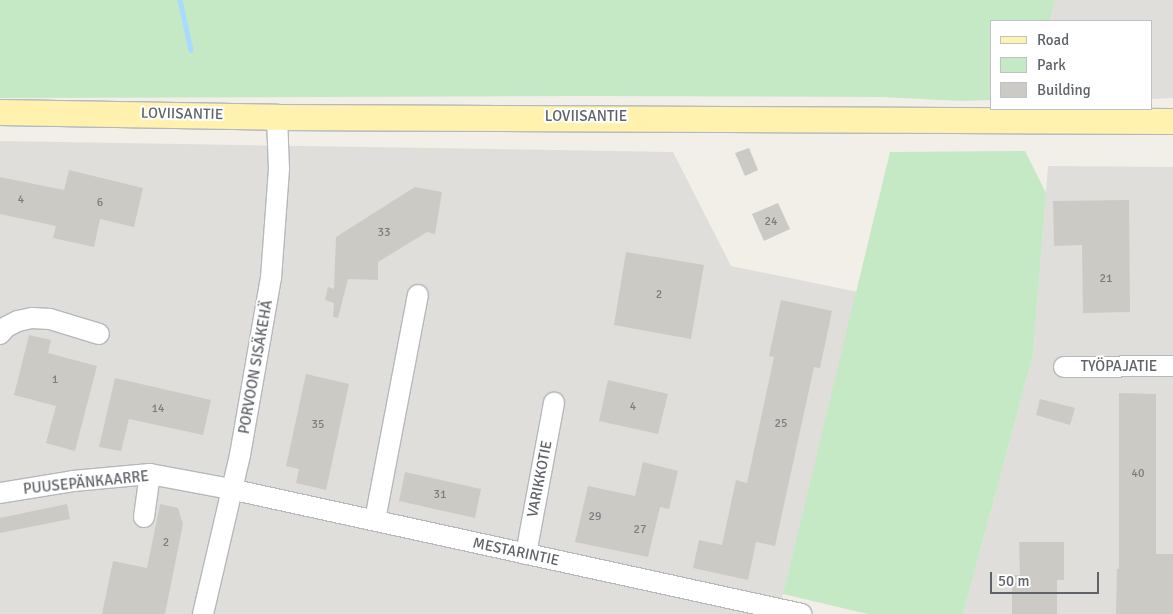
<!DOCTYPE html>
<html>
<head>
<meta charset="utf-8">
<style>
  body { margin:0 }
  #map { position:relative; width:1173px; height:614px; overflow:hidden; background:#f1efe8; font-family:Signika,sans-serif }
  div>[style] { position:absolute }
  .industrial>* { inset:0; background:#e0deda }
  .green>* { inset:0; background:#c5e8c5 }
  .stream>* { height:4.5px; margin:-2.25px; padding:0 2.25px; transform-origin:2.25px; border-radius:2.25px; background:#aadaff }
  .building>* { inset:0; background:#cccac5 }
  .roads { filter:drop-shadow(1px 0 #b5b8bc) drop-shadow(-1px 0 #b5b8bc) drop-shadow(0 1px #b5b8bc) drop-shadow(0 -1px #b5b8bc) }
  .minor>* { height:20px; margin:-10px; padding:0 10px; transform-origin:10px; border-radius:10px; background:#fff }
  .major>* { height:25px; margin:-12.5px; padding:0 12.5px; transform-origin:12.5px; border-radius:12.5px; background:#fff2af }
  span { translate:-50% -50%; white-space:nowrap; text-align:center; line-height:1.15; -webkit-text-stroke:4px #fff; paint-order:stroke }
  .number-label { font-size:12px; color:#7a7d7f }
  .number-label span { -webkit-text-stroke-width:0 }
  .street-label { font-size:15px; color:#5f6368 }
  .legend { position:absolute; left:990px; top:20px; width:162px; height:90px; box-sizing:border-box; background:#fff; border:1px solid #bfc1c3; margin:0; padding:6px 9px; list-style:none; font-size:15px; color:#5f6368 }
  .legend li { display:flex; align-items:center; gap:10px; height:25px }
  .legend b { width:25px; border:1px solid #bfc1c3 }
  .scale { position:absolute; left:990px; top:572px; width:109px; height:22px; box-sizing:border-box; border:2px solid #5f6368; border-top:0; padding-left:6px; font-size:15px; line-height:18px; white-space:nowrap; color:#5f6368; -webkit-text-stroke:4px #fff; paint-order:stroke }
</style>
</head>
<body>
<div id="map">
  <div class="industrial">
    <i style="clip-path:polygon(1055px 0,1173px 0,1173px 98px,1152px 99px,1152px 21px,1050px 21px)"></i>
    <i style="clip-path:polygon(0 141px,673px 152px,731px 266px,858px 292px,778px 614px,0 614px)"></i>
    <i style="clip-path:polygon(1048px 166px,1173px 167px,1173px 614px,963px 614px,1033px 355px)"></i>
  </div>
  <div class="green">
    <i style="clip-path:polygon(0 0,1055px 0,1050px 21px,992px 21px,992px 100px,962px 101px,882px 97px,588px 96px,0 98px)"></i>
    <i style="clip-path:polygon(1025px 151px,1046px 193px,1033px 355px,963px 614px,868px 614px,783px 594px,890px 152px)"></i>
  </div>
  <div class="stream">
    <i style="left:180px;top:0;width:51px;rotate:77.6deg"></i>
  </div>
  <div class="building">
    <i style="clip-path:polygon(749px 148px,758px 170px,745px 176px,735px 153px)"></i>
    <i style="clip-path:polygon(69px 170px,143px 188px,134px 227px,100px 219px,94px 247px,53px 238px,56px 226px,0 214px,0 177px,64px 190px)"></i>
    <i style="clip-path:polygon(415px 187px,442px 192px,435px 234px,427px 232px,378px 262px,378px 280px,348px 279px,338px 318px,333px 317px,334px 303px,325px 300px,328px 287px,334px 289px,336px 237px)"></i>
    <i style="clip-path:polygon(1129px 200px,1130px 312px,1083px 313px,1082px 245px,1054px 246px,1053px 201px)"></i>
    <i style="clip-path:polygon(778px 203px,790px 229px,764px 241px,752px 214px)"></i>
    <i style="clip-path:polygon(626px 252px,704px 265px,691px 339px,614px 325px)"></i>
    <i style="clip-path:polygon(781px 300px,832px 311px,820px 368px,814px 367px,775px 546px,756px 542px,748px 580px,693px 568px,699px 540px,722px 545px,736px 480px,747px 483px,774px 357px,769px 356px)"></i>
    <i style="clip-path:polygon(29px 335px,51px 340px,48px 353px,97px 366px,75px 451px,46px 443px,56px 406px,14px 395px)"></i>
    <i style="clip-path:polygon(306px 374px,349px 384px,326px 490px,296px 483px,299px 469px,286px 466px)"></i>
    <i style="clip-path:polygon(115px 378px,211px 400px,203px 435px,129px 419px,121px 451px,99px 447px)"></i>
    <i style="clip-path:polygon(608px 380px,668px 394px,658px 434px,599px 421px)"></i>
    <i style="clip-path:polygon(1119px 393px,1156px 394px,1156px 554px,1173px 554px,1173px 614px,1116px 614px,1117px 569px,1119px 569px)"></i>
    <i style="clip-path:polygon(1040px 399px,1075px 408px,1070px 425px,1036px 415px)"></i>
    <i style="clip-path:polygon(643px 462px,678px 471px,669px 509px,660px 507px,648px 557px,575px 542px,588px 486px,635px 496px)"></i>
    <i style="clip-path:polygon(405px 472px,481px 489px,475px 518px,399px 501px)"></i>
    <i style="clip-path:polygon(67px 504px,70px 519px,0 533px,0 518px)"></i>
    <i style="clip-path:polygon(160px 504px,178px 508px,183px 524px,165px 614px,102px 614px,113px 561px,147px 568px)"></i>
    <i style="clip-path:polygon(1019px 542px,1064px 542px,1064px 580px,1057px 580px,1057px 614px,1012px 614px,1012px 575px,1020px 575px)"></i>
  </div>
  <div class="roads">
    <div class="minor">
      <i style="left:0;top:334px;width:9px;rotate:-49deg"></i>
      <i style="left:6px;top:327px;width:13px;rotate:-27deg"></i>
      <i style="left:18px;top:321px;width:14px;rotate:-12deg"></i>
      <i style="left:32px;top:318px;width:18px;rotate:3deg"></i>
      <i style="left:50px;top:319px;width:51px;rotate:17deg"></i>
      <i style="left:1064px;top:367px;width:109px;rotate:-0.5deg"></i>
      <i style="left:0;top:493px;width:74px;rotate:-9.3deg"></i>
      <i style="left:73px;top:481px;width:77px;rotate:-5.2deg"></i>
      <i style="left:150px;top:474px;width:81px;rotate:10.6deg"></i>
      <i style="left:230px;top:489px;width:585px;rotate:12.33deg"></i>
      <i style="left:144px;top:517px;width:43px;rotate:-82.1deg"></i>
      <i style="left:375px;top:520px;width:229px;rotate:-79.2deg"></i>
      <i style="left:526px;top:554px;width:154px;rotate:-79.5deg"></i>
      <i style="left:203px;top:614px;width:163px;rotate:-76.9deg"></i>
      <i style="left:240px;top:455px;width:180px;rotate:-80.1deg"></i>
      <i style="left:271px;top:278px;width:109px;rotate:-85.8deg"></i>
      <i style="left:279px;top:169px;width:52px;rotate:-92.2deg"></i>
    </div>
    <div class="major">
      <i style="left:0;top:112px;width:277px;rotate:1deg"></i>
      <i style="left:277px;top:117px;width:896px;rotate:0.26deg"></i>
    </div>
  </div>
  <div class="number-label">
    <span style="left:21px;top:200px">4</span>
    <span style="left:100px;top:203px">6</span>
    <span style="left:771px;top:222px">24</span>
    <span style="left:384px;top:233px">33</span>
    <span style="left:1106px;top:279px">21</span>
    <span style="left:659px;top:295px">2</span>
    <span style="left:55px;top:380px">1</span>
    <span style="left:633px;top:407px">4</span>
    <span style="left:158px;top:409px">14</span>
    <span style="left:781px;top:424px">25</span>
    <span style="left:318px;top:425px">35</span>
    <span style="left:1138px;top:474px">40</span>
    <span style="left:440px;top:495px">31</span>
    <span style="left:595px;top:517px">29</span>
    <span style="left:640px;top:530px">27</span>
    <span style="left:166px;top:543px">2</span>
  </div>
  <div class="street-label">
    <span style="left:182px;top:114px;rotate:1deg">LOVIISANTIE</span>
    <span style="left:586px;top:117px">LOVIISANTIE</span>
    <span style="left:256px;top:367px;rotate:-80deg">PORVOON SISÄKEHÄ</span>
    <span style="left:1119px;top:367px">TYÖPAJATIE</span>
    <span style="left:540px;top:479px;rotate:-79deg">VARIKKOTIE</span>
    <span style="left:86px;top:483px;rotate:-6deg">PUUSEPÄNKAARRE</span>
    <span style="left:516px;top:552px;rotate:12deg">MESTARINTIE</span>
  </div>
  <ul class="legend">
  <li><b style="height:6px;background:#fff2af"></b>Road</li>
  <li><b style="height:14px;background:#c5e8c5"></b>Park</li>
  <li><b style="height:14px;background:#cccac5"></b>Building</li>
  </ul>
  <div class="scale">50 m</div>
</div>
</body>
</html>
